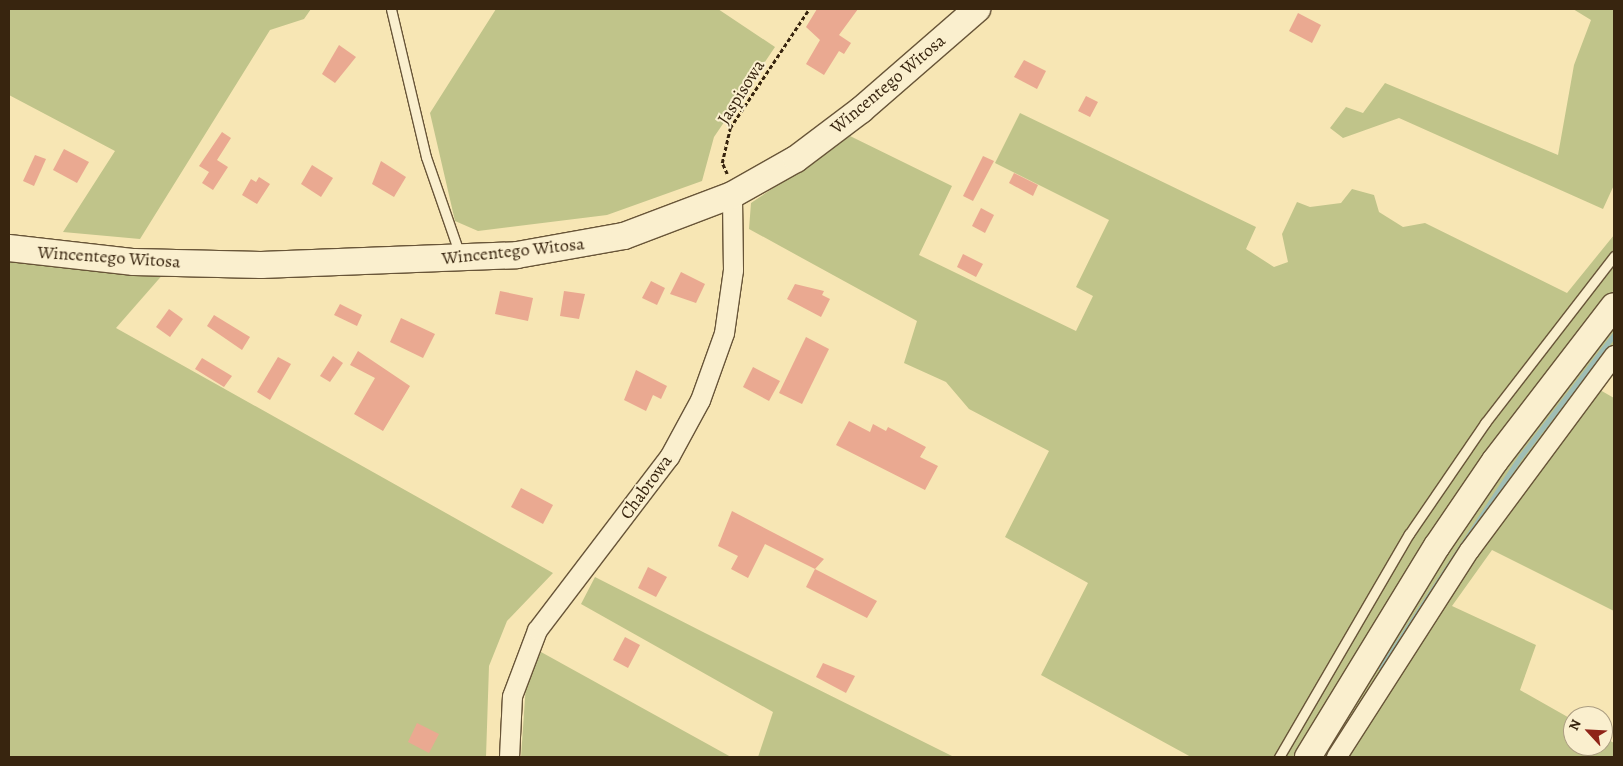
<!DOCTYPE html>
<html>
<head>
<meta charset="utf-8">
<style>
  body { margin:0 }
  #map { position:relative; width:1623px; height:766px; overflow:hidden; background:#f7e6b4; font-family:Alegreya,serif }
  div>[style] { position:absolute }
  .green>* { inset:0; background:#c0c48a }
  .stream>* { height:4.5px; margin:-2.25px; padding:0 2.25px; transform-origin:2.25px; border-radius:2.25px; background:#9fbeb5 }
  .building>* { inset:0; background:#eaa991 }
  .path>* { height:2.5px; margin-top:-1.25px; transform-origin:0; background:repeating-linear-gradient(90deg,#38250f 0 4px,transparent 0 6.5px) }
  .roads { filter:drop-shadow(1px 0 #685538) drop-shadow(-1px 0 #685538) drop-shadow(0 1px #685538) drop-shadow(0 -1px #685538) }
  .service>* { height:9px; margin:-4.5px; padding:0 4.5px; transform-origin:4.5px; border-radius:4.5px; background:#faefce }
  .minor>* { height:19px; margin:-9.5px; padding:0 9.5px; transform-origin:9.5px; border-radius:9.5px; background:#faefce }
  .secondary>* { height:26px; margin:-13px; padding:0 13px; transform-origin:13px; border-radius:13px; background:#faefce }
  span { translate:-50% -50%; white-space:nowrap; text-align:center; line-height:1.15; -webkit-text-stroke:4px #faefce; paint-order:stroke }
  .street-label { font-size:18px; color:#38250f }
  .frame { position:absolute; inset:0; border:10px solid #38250f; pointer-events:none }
  .north { position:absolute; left:1563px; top:706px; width:50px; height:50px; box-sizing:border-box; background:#faefce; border:1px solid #ac9e82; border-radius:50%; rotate:295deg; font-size:14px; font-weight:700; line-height:20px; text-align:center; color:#38250f }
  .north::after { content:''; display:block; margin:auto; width:18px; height:22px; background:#8f2418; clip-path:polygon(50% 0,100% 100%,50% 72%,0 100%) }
</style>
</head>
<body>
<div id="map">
  <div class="green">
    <i style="clip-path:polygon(9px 9px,311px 9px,304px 19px,270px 30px,140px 239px,63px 232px,115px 151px,9px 95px)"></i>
    <i style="clip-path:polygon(496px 9px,718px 9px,775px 47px,714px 137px,702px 181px,607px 215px,478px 231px,455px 221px,430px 113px)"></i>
    <i style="clip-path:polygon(1573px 9px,1614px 9px,1614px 185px,1603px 209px,1399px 118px,1343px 138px,1330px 128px,1346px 107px,1363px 113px,1385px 83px,1558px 155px,1574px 65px,1591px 20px)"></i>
    <i style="clip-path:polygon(1020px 113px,1256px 227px,1246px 249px,1274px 267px,1288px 262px,1282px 234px,1297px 202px,1310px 207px,1341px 203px,1352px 189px,1374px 195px,1379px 212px,1403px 227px,1425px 223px,1567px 293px,1614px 235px,1614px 290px,1536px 388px,1298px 757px,1191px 757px,1041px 675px,1088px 583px,1005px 537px,1049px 451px,969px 409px,946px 382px,904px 363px,917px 321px,749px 229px,751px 203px,850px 136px,952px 186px,919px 255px,1076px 331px,1093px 296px,1076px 287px,1109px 220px,995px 163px)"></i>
    <i style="clip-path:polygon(9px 245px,165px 272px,116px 328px,553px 573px,507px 621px,489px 666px,486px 757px,9px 757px)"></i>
    <i style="clip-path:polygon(1614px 321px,1614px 371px,1600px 390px,1614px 398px,1614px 611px,1492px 550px,1452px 606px,1536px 645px,1520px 690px,1573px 720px,1573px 746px,1603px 746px,1603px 737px,1614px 743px,1614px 757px,1317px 757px,1431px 567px)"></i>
    <i style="clip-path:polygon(595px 577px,705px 633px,954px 757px,758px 757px,773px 712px,581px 604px)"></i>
    <i style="clip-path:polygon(541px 652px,731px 757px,521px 757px,526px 684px)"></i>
  </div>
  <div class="stream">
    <i style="left:1381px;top:668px;width:254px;rotate:-56.6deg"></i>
    <i style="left:1521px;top:456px;width:153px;rotate:-52.5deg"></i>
  </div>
  <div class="building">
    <i style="clip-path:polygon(817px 9px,858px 9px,839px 35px,851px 43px,844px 54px,839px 51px,824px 75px,806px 64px,820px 40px,806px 27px)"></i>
    <i style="clip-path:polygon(1298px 13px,1321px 25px,1312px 43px,1289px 31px)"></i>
    <i style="clip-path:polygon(339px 45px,356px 57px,335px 83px,322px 74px)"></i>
    <i style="clip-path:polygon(1024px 60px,1046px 71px,1037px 89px,1014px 77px)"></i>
    <i style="clip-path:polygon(1086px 96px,1098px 102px,1090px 117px,1078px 111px)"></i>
    <i style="clip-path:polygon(222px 132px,231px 138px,217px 160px,228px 167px,213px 190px,202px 183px,209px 172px,199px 166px)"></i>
    <i style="clip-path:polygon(64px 149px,89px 162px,77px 183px,53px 170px)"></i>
    <i style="clip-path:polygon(35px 155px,46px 159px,34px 186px,23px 181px)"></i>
    <i style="clip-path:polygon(983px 156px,994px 161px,973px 201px,963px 196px)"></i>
    <i style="clip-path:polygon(381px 161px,406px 177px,394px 197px,372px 184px)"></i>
    <i style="clip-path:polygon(312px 165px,333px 178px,321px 197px,301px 184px)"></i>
    <i style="clip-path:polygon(1014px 173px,1038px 185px,1033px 196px,1009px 183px)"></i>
    <i style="clip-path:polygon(259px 177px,270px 184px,257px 204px,242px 195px,251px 179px,256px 182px)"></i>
    <i style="clip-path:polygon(981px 208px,994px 215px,985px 233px,972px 226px)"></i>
    <i style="clip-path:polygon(963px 254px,983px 264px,976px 277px,957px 267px)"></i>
    <i style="clip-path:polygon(681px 272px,705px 284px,696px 303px,670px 294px)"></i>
    <i style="clip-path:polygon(651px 281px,665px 288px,657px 305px,642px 298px)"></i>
    <i style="clip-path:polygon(795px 284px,824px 291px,822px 295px,830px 299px,821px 317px,787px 299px)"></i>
    <i style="clip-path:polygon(500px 291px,533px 298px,528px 321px,495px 314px)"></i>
    <i style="clip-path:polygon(564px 291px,585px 294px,579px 319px,560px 316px)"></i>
    <i style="clip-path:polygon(340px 304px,362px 315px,357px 326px,334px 315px)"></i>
    <i style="clip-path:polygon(169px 309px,183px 319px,170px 337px,156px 327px)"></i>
    <i style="clip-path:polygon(214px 315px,250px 337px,242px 350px,207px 326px)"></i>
    <i style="clip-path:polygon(401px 318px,435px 334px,423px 358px,390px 342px)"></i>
    <i style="clip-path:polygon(806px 337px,829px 349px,802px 404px,779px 393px)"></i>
    <i style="clip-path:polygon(358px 351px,410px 386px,383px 431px,354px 414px,375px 378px,350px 365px)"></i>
    <i style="clip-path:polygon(333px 356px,343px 363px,330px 382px,320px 376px)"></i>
    <i style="clip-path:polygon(278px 357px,291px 364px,270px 400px,257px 392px)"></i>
    <i style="clip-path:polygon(202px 358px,232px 376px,224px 387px,195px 369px)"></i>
    <i style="clip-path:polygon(753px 367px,780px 381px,769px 401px,743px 387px)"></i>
    <i style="clip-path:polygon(636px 370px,667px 386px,661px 399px,653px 395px,646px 411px,624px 400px)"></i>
    <i style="clip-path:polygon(849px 421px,870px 432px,873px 424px,886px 431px,888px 427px,926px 447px,920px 457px,938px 466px,925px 490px,836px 445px)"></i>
    <i style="clip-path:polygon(521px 488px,553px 505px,543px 524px,511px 507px)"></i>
    <i style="clip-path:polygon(732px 511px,824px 559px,815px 569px,877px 601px,867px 618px,806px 587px,815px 569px,765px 544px,748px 578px,731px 569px,738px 556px,718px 546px)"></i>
    <i style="clip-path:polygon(648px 567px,667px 577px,656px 597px,638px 588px)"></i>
    <i style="clip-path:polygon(625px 637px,640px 645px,628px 668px,613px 660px)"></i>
    <i style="clip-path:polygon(823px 663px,855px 676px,846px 693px,816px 677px)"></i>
    <i style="clip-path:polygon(417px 723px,439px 734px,429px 753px,408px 742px)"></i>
  </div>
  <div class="path">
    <i style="left:727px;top:174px;width:12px;rotate:-114deg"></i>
    <i style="left:722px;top:163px;width:36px;rotate:-77deg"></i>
    <i style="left:730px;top:128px;width:143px;rotate:-56.4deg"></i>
  </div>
  <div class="roads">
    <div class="service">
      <i style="left:391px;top:9px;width:152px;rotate:76.7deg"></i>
      <i style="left:426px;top:157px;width:104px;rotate:70.9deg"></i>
      <i style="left:1279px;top:757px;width:258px;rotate:-59.8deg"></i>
      <i style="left:1409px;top:534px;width:135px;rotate:-55.6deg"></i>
      <i style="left:1485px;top:423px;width:211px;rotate:-52.3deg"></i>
    </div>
    <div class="minor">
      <i style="left:509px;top:757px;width:61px;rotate:-87.2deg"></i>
      <i style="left:512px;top:696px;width:71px;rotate:-69.3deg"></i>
      <i style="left:537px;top:630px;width:218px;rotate:-52.7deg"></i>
      <i style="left:669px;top:457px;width:65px;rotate:-61.5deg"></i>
      <i style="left:700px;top:400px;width:71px;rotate:-70.3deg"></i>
      <i style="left:724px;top:333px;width:64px;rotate:-81.9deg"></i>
      <i style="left:733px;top:270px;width:75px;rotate:-90.8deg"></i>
      <i style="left:1336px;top:757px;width:246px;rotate:-57.3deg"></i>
      <i style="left:1469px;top:550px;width:243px;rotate:-53.4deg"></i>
    </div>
    <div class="secondary">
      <i style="left:9px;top:248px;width:126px;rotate:6.4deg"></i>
      <i style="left:134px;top:262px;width:127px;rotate:1.4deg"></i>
      <i style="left:261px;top:265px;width:256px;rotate:-2.2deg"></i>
      <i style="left:517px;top:255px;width:109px;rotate:-10.1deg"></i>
      <i style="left:624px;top:236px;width:116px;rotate:-20.8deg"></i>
      <i style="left:732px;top:195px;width:73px;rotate:-29.4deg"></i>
      <i style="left:796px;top:159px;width:81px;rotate:-37deg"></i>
      <i style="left:861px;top:110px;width:154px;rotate:-41deg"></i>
      <i style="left:1308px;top:757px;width:247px;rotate:-58.6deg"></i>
      <i style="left:1437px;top:546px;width:103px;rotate:-55.7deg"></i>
      <i style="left:1495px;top:461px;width:195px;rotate:-52.5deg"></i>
    </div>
  </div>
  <div class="street-label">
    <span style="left:888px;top:84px;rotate:-40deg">Wincentego Witosa</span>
    <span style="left:741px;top:92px;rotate:-58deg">Jaspisowa</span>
    <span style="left:513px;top:251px;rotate:-6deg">Wincentego Witosa</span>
    <span style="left:109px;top:257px;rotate:4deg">Wincentego Witosa</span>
    <span style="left:646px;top:487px;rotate:-54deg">Chabrowa</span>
  </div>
  <div class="frame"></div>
  <div class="north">N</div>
</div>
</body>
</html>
